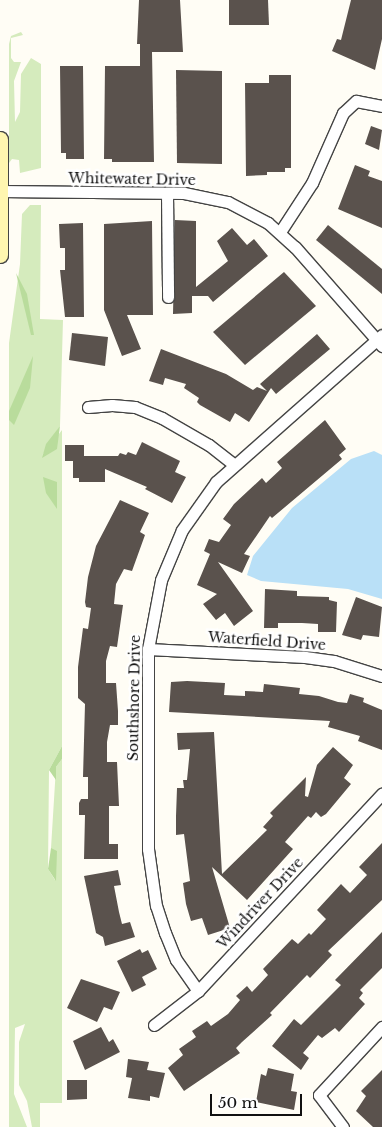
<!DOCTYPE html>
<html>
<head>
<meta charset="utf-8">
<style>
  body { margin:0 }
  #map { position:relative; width:382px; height:1127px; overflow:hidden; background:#fffdf5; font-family:"Libre Baskerville",serif }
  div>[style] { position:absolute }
  .green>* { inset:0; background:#d5ebbd }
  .forest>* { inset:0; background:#b9dc9c }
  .water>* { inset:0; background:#b9e0f7 }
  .building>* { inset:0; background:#5a524d }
  .roads { filter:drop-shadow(1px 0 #444) drop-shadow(-1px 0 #444) drop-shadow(0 1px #444) drop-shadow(0 -1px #444) }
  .minor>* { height:11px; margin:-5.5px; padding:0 5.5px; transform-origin:5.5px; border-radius:5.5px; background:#fff }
  .secondary>* { height:16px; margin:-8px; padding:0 8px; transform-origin:8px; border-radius:8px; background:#fff6b0 }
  span { translate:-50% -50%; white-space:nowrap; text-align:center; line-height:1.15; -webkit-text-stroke:5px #fff; paint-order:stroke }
  .street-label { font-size:14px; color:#111 }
  .scale { position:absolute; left:210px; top:1094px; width:92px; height:22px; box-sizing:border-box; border:2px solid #111; border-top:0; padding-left:6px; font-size:15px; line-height:18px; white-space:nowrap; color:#111; -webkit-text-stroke:4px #fff; paint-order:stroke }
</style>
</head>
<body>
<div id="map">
  <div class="green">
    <i style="clip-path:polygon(21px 32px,23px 35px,11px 38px,11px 58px,14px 62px,21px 62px,14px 81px,15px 122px,20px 112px,21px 74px,31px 58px,41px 64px,41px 168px,20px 173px,19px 160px,12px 159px,9px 163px,9px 44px,11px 36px)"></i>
    <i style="clip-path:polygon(30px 205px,41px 205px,40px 319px,63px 320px,60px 426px,42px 456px,62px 430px,62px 746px,49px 770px,48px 869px,55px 880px,51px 848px,56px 767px,62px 759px,62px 1103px,40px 1103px,40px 1127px,32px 1127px,27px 1101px,19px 1085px,19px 1042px,25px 1024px,15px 1028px,14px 1094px,27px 1127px,9px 1127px,9px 343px,20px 264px,22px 214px)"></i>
  </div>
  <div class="forest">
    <i style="clip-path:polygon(16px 273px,27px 294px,34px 335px,31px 335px)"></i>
    <i style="clip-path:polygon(33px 356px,30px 388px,14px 425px,9px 420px,9px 411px)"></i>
    <i style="clip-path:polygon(60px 426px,57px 449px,42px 458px,46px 444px)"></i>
    <i style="clip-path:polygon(43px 477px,57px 482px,57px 509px,46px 493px)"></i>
    <i style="clip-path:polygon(62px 746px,62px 759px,56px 767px,56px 780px,49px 770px)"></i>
    <i style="clip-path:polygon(51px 848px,57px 851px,56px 881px,48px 869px)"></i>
  </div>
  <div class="water">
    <i style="clip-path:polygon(374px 451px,382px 455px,382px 599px,348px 589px,261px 581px,247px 575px,253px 556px,292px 508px,351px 459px)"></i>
  </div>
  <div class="building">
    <i style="clip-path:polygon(139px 0,180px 0,183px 52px,152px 52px,154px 162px,112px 162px,112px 159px,104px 159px,105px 66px,140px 66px,140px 44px,137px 44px)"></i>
    <i style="clip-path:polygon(229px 0,268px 0,269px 25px,229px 25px)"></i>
    <i style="clip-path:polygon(351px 0,382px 0,382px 39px,375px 70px,332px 51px,337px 39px,341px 40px)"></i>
    <i style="clip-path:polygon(60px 66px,83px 66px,84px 159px,66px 159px,66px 153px,61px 153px)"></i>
    <i style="clip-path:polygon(176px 70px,222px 71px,222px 164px,177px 163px)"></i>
    <i style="clip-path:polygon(269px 75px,291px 75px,291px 168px,285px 168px,285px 172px,267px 172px,267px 175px,246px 176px,245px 83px,269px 83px)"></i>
    <i style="clip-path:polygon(371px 126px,382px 130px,379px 150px,365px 144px)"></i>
    <i style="clip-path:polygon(355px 165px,370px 171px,368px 176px,382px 181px,382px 228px,338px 209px)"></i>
    <i style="clip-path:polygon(175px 220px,196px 221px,196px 287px,228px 261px,217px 241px,232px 228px,247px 245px,254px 239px,268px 256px,213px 302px,208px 296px,192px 296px,192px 313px,173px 314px)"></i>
    <i style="clip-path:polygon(152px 221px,153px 315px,127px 315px,141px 349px,122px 356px,104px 310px,104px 224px)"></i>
    <i style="clip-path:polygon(83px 223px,84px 317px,65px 317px,60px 270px,65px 270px,65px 248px,60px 248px,59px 224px)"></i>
    <i style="clip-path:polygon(328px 225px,382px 269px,382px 294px,316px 240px)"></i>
    <i style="clip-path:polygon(284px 272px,316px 306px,245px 365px,213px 332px)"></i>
    <i style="clip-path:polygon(72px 333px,108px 337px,105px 366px,69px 360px)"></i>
    <i style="clip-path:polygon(317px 334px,330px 349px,276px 394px,271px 388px,249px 422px,235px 413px,230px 422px,200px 405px,197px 402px,199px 398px,184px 388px,186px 384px,165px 378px,163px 385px,149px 381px,161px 349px,226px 374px,253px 390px,257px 387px,267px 391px,260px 384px)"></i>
    <i style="clip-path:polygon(325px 420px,346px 449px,339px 455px,342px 459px,272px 518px,270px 516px,244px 554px,250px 556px,242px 573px,218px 562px,253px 611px,234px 626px,225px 613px,216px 620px,203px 604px,217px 594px,197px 585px,210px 554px,204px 551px,209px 539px,219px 542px,231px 525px,223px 519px,234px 504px,262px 478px,266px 483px,282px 468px,277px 462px)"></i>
    <i style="clip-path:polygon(142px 442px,180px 461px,175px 472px,186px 477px,172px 503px,145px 489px,147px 487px,105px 469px,105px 482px,79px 482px,79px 478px,73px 478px,73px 461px,65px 461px,65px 445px,84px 445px,84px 456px,118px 456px,120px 453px,126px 455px,128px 452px,136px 455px)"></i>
    <i style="clip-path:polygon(120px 500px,149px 513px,140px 532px,145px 535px,132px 571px,124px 569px,116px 584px,114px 604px,123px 605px,117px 647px,110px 646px,106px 661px,106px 683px,116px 683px,118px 711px,118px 725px,110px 725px,107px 742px,107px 762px,117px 762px,119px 806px,109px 806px,109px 844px,118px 844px,118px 859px,84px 859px,85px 815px,79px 815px,79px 803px,81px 799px,88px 799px,88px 777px,83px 777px,85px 704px,78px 698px,78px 667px,83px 628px,88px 629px,91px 608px,86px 607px,85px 602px,88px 577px,96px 546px)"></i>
    <i style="clip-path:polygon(265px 589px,297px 591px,297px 596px,329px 597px,329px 600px,337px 602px,336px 632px,318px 632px,318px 624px,302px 623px,278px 623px,278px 628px,264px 628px)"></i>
    <i style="clip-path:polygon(356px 597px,382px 607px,379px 637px,363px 635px,361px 640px,342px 635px)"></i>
    <i style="clip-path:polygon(187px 681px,225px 683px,224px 695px,245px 696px,245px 691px,263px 692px,264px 684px,300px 688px,299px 694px,319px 696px,338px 702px,347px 703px,350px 694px,364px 698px,363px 702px,382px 710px,382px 750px,358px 741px,360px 736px,328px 727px,330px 721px,169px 712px,171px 682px)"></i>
    <i style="clip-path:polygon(214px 732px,222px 874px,267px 830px,263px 827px,273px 816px,270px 813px,306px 777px,305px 796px,308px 797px,317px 765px,333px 747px,353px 765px,344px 778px,351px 784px,326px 814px,321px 817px,316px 812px,311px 818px,308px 816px,292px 834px,285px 842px,293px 849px,247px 900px,212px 867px,230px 928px,208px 935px,202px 918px,191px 921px,186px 904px,183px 883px,190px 881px,184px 834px,176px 835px,176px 816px,177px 788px,184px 788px,183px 780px,187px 780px,190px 749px,178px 750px,177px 733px)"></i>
    <i style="clip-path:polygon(382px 843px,382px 900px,328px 951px,332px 955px,310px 978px,307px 975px,270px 1013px,272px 1015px,242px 1042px,236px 1048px,240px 1053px,184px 1091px,168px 1068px,183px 1055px,179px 1049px,196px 1037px,192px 1031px,207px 1021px,211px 1026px,228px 1014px,240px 1000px,236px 996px,247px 986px,252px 992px,268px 975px,263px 969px,292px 939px,298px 944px,309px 933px,311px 935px,326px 919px,317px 910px,341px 884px,350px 893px,367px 875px,359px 867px)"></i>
    <i style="clip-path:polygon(118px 870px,121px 885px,114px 886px,119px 912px,122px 924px,130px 922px,135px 937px,105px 946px,103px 937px,96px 933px,84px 876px)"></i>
    <i style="clip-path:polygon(382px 932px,382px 968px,360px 990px,363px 993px,359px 998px,365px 1004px,339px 1032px,335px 1028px,322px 1038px,318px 1035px,303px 1053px,309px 1058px,301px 1070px,272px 1046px,294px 1019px,301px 1025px,341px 985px,335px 980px)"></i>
    <i style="clip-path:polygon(140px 949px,142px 953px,148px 950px,157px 969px,142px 977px,146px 985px,132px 992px,117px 961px)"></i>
    <i style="clip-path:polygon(81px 979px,120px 992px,112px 1010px,104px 1007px,97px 1022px,67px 1008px)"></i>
    <i style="clip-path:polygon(101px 1027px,109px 1042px,113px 1039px,120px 1052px,85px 1070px,73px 1041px)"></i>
    <i style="clip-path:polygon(128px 1059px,149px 1062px,147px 1070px,165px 1073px,159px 1098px,150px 1096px,150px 1101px,128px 1098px,132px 1078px,126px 1077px)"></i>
    <i style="clip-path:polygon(268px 1068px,294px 1074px,291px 1091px,297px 1092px,294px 1110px,256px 1102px,261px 1074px,266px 1076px)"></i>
    <i style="clip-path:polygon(382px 1070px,382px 1127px,373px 1127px,356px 1111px,366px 1096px,361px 1091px)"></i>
    <i style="clip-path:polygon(67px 1080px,87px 1080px,87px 1099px,67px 1100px)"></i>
  </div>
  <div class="roads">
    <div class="minor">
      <i style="left:0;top:191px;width:184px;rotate:0.6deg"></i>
      <i style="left:184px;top:193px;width:45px;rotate:11.6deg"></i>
      <i style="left:228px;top:202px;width:45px;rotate:27.7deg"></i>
      <i style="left:268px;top:223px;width:36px;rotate:42deg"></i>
      <i style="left:295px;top:247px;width:132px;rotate:48.7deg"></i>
      <i style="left:167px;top:193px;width:104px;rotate:89.4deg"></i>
      <i style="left:280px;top:232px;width:59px;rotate:-56.9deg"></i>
      <i style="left:312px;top:183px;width:77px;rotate:-66.1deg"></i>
      <i style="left:343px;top:113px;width:18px;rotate:-43deg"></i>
      <i style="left:356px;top:101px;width:26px;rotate:11deg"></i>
      <i style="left:88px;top:407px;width:24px;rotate:-5deg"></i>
      <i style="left:112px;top:405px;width:23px;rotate:5deg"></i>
      <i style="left:135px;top:407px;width:29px;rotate:22deg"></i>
      <i style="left:162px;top:418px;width:54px;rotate:29.9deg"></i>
      <i style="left:209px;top:445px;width:31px;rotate:38deg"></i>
      <i style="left:148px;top:649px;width:157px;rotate:2.9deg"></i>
      <i style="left:305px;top:657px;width:29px;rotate:8deg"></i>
      <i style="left:334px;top:661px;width:50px;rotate:17.4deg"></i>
      <i style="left:198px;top:991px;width:38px;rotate:-125deg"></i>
      <i style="left:176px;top:960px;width:29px;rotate:-112deg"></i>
      <i style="left:165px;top:933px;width:28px;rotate:-108deg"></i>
      <i style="left:156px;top:906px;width:58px;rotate:-98deg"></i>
      <i style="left:148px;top:849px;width:200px;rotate:-90deg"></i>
      <i style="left:148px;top:649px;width:70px;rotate:-79.3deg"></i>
      <i style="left:161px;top:580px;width:54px;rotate:-67.2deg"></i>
      <i style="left:182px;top:530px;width:59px;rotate:-54.7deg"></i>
      <i style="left:216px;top:482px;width:222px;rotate:-41.5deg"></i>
      <i style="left:154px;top:1025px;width:56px;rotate:-37.7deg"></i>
      <i style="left:198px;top:991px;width:270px;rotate:-47deg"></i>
      <i style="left:343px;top:1127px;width:40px;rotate:-127deg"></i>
      <i style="left:319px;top:1095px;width:93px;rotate:-47.2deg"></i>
    </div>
    <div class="secondary">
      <i style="left:0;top:140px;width:115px;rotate:90deg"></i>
    </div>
  </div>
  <div class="street-label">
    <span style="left:132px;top:179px;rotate:1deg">Whitewater Drive</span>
    <span style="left:267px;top:641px;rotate:4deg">Waterfield Drive</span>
    <span style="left:134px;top:698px;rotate:-89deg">Southshore Drive</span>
    <span style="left:260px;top:903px;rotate:-47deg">Windriver Drive</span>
  </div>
  <div class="scale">50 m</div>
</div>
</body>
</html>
